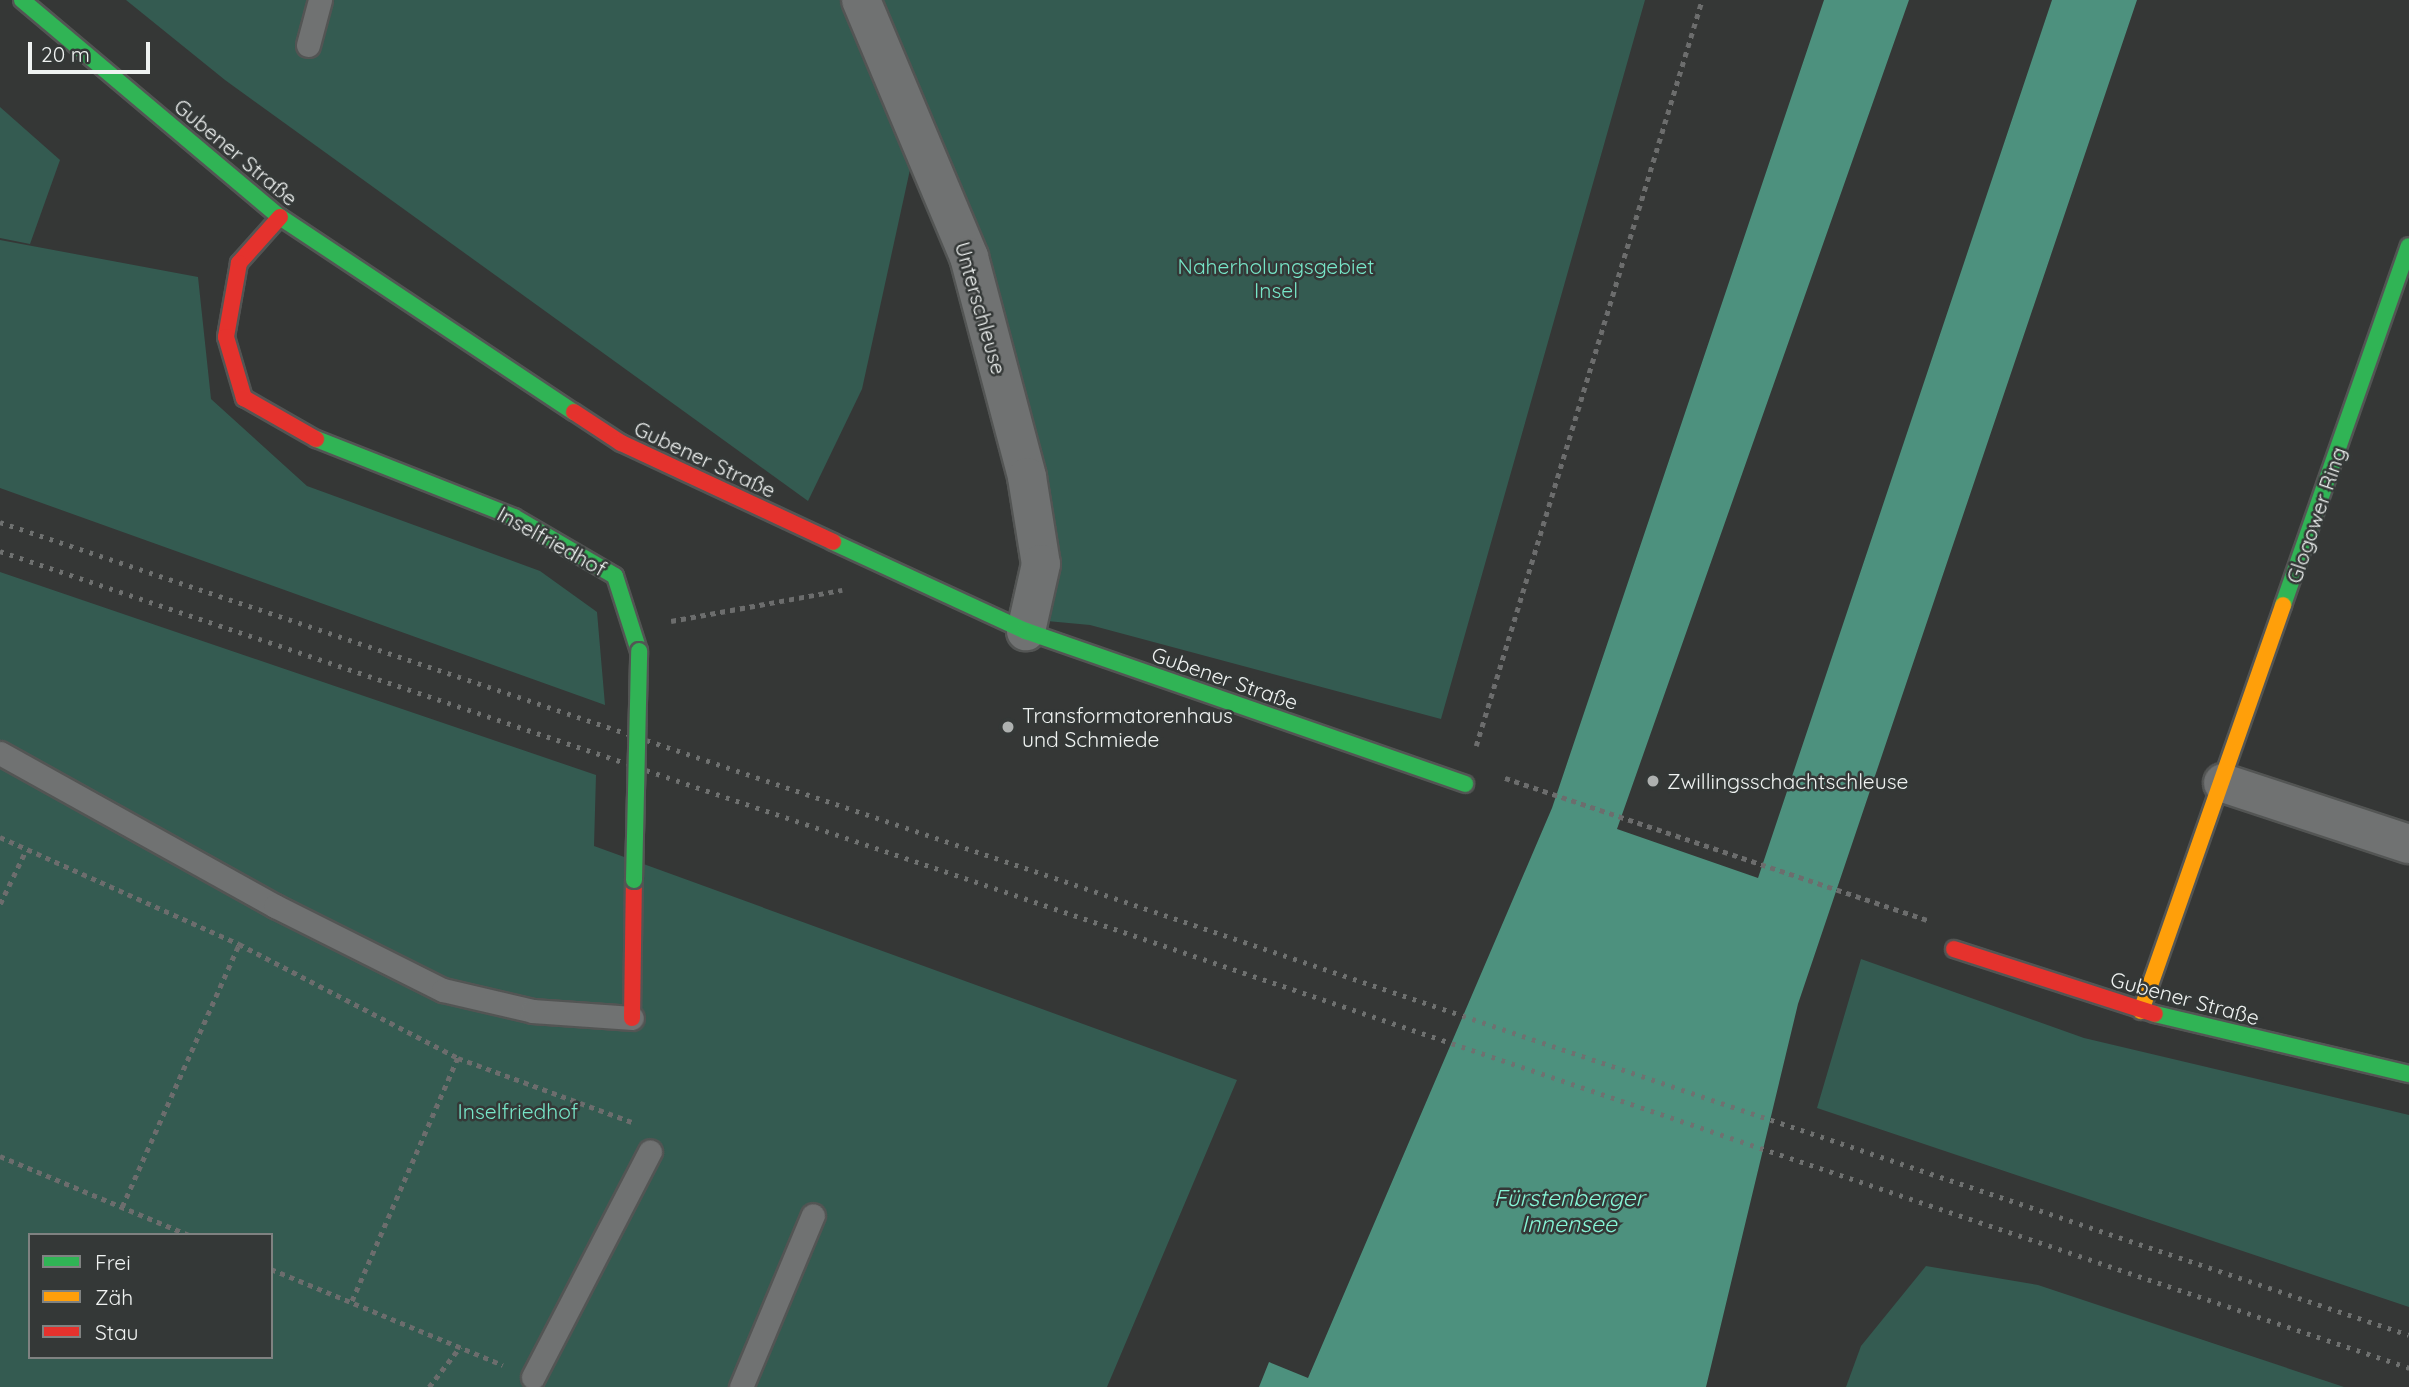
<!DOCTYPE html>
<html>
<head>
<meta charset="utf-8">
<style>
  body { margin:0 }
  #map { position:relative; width:2409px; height:1387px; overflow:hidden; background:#353736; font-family:Quicksand,sans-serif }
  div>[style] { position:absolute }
  .green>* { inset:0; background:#345b51 }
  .water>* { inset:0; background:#4d917e }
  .path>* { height:4.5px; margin-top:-2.25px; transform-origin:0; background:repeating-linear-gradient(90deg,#6c6d6d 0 5px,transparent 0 10px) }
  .roads { filter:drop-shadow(2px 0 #535554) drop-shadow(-2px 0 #535554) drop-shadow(0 2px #535554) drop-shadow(0 -2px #535554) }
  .lane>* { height:23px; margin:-11.5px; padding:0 11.5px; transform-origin:11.5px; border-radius:11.5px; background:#707272 }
  .street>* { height:38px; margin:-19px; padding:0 19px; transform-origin:19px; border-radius:19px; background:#707272 }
  .fast>* { height:16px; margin:-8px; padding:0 8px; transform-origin:8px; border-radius:8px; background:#30b455 }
  .slow>* { height:16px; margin:-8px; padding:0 8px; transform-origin:8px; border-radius:8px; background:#ff9f0a }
  .jam>* { height:16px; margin:-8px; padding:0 8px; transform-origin:8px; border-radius:8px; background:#e5322d }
  .rail>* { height:5px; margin-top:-2.5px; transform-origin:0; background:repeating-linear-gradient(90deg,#6f7170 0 3.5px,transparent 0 10.5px) }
  .bridges { filter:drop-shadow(2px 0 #535554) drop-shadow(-2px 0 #535554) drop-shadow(0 2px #535554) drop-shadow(0 -2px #535554) }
  .fast-bridge>* { height:16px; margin:-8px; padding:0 8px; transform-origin:8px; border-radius:8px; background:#30b455 }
  .dots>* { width:19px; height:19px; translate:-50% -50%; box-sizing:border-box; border:4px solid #343837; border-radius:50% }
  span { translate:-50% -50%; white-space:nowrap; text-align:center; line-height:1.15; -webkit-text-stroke:5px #343837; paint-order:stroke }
  .street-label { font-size:21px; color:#eff2f1 }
  .park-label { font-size:21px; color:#77e6c8 }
  .poi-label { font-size:21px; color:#eff2f1 }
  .left { translate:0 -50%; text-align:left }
  .water-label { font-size:23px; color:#86f5d6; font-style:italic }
  .legend { position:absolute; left:28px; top:1233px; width:245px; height:126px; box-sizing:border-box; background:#343837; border:2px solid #7f8281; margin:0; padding:9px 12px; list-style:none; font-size:21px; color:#eff2f1 }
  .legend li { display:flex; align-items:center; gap:14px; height:35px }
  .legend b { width:35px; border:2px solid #7f8281 }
  .scale { position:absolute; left:28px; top:42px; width:122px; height:32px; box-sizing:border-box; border:4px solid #eff2f1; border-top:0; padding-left:9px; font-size:21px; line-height:24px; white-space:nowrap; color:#eff2f1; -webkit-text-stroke:5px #343837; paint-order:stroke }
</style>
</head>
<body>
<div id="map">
  <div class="green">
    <i style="clip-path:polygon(126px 0,851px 0,911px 165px,862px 389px,808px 501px,225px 80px)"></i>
    <i style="clip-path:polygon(877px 0,1645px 0,1441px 719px,1090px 625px,1047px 621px,1052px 566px)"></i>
    <i style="clip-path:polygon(0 107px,60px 160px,30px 244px,0 238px)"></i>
    <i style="clip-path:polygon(0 240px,198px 277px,211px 399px,307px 486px,540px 571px,597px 612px,605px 705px,0 488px)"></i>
    <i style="clip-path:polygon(evenodd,0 572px,596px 775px,594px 846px,1237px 1080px,1107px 1387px,0 1387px,0 572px,30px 1235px,271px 1235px,271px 1357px,30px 1357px,30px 1235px)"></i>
    <i style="clip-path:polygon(1861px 959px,2084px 1038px,2409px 1115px,2409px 1307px,1817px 1108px)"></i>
    <i style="clip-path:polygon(1926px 1266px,2038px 1285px,2344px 1387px,1846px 1387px,1861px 1346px)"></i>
  </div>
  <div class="water">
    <i style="clip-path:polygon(1824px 0,1909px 0,1617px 829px,1758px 878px,2052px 0,2137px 0,1798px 1004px,1706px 1387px,1259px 1387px,1269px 1362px,1308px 1378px,1552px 808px)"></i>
  </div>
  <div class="path">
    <i style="left:671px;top:621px;width:174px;rotate:-10.3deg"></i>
    <i style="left:1476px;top:746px;width:779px;rotate:-73.15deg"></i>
    <i style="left:1505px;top:778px;width:446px;rotate:18.6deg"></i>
    <i style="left:0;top:837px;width:262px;rotate:24.1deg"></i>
    <i style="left:239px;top:944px;width:247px;rotate:27.5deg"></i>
    <i style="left:458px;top:1058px;width:266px;rotate:113.5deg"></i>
    <i style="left:0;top:904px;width:60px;rotate:-64.3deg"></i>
    <i style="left:458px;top:1058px;width:185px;rotate:20.2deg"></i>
    <i style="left:0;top:1156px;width:205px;rotate:22.7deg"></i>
    <i style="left:122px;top:1207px;width:288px;rotate:-66deg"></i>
    <i style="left:271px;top:1269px;width:251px;rotate:22.5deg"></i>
    <i style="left:429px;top:1387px;width:51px;rotate:-52.2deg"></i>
  </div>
  <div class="roads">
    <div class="lane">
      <i style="left:308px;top:45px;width:47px;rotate:-75.1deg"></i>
      <i style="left:0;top:753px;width:315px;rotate:29.1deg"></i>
      <i style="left:275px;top:906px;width:188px;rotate:26.6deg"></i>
      <i style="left:443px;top:990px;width:92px;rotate:13.1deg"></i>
      <i style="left:533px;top:1011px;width:99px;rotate:4deg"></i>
      <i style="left:533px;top:1377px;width:254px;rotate:-62.6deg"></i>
      <i style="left:741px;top:1387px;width:186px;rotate:-67.3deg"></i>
    </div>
    <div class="street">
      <i style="left:861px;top:0;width:279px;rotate:67.2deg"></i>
      <i style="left:969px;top:257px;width:228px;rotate:75.2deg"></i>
      <i style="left:1027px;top:477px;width:88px;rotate:80.9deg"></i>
      <i style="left:1041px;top:564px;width:69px;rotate:102.6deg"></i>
      <i style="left:2223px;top:783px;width:196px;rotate:18.2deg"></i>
    </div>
    <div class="fast">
      <i style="left:22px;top:0;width:337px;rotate:40.1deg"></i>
      <i style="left:280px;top:217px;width:353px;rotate:33.6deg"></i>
      <i style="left:316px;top:439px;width:213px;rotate:21.5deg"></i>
      <i style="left:514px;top:517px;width:117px;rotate:30.3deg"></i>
      <i style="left:615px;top:576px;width:79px;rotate:72.3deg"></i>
      <i style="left:833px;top:542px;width:213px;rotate:24.8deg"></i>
      <i style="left:1026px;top:631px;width:465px;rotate:19.2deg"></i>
      <i style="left:2283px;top:605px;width:380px;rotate:-70.7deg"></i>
      <i style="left:2155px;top:1014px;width:261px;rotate:13.3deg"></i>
    </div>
    <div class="slow">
      <i style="left:2141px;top:1011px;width:430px;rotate:-70.7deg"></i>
    </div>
    <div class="jam">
      <i style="left:280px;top:217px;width:62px;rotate:131.7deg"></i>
      <i style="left:239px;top:263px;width:75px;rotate:100deg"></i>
      <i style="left:226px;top:337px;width:64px;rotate:73.6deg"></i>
      <i style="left:244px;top:398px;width:83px;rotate:29.7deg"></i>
      <i style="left:574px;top:412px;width:56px;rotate:33.4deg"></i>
      <i style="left:621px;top:443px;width:234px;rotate:25deg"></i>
      <i style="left:1954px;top:949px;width:211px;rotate:17.9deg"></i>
      <i style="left:632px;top:1018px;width:138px;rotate:-89.2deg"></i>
    </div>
  </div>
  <div class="rail">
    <i style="left:0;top:522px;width:2542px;rotate:18.65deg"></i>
    <i style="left:0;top:551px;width:2544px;rotate:18.73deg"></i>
  </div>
  <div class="bridges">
    <div class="fast-bridge">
      <i style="left:634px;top:880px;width:229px;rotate:-88.7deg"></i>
    </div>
  </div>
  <div class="dots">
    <i style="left:1008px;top:727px;background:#aeb1b0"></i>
    <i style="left:1653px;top:781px;background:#aeb1b0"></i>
  </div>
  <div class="street-label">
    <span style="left:236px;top:152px;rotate:40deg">Gubener Straße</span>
    <span style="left:981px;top:308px;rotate:74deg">Unterschleuse</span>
    <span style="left:705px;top:459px;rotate:25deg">Gubener Straße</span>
    <span style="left:2316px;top:515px;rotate:-71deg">Glogower Ring</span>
    <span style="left:552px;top:541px;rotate:29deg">Inselfriedhof</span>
    <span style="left:1225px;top:678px;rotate:19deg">Gubener Straße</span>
    <span style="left:2185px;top:998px;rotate:15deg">Gubener Straße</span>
  </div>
  <div class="park-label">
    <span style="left:1276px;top:278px">Naherholungsgebiet<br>Insel</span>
    <span style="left:518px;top:1111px">Inselfriedhof</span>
  </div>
  <div class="poi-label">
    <span class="left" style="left:1022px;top:727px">Transformatorenhaus<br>und Schmiede</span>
    <span class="left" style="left:1667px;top:781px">Zwillingsschachtschleuse</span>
  </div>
  <div class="water-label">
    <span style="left:1569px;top:1211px">Fürstenberger<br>Innensee</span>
  </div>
  <ul class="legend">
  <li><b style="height:9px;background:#30b455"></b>Frei</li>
  <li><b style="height:9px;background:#ff9f0a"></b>Zäh</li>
  <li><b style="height:9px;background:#e5322d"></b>Stau</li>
  </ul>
  <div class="scale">20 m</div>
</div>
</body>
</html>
